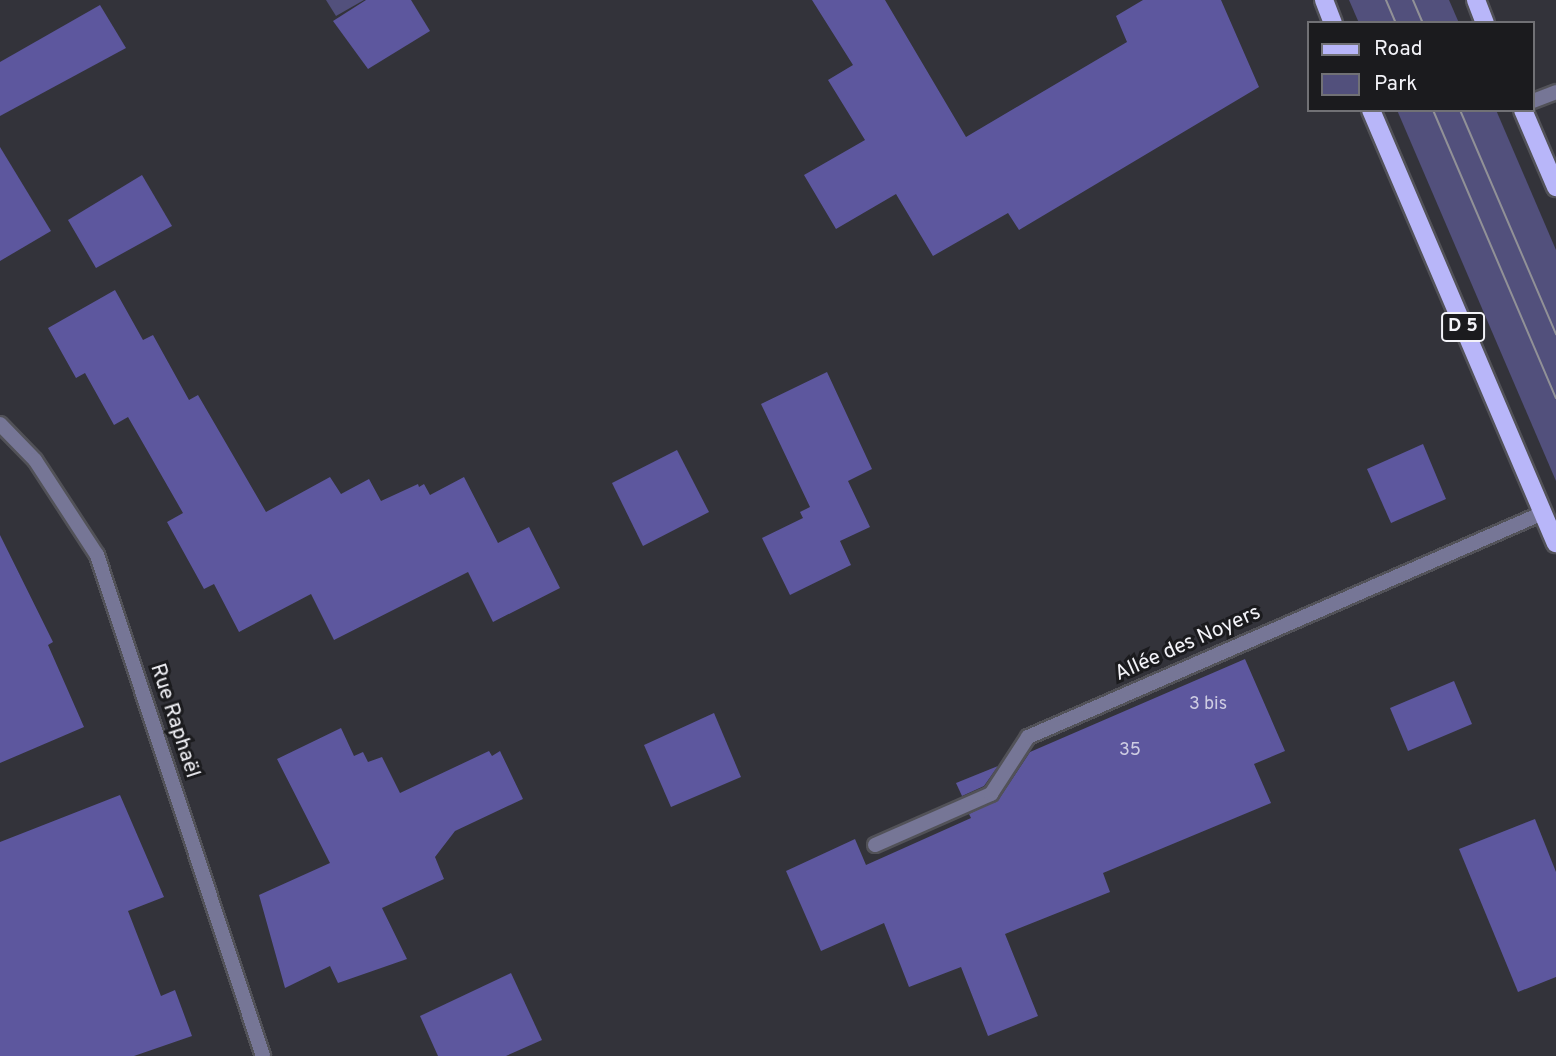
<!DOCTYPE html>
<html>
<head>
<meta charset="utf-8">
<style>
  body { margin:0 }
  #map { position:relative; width:1556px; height:1056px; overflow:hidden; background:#33333a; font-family:Overpass,sans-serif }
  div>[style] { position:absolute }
  .green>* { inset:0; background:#52507c }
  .building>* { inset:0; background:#5d579e }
  .roads { filter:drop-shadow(2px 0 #525258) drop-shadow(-2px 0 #525258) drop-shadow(0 2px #525258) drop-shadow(0 -2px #525258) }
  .lane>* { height:14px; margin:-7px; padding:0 7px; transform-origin:7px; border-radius:7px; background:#767696 }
  .street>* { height:14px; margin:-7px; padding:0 7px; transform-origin:7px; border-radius:7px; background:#767696 }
  .primary>* { height:18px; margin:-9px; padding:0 9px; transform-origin:9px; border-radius:9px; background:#b8b6f9 }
  .tram>* { height:2px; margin:-1px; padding:0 1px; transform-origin:1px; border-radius:1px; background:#919197 }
  span { translate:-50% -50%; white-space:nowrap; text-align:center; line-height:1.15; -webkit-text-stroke:6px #1b1b1e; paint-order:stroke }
  .number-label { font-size:18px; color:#cecce2 }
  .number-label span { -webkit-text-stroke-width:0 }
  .shield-label span { padding:2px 5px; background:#1b1b1e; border:2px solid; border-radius:5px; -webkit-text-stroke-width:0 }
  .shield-label { font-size:19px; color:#f3f3f8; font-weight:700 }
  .street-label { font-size:21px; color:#f3f3f8 }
  .legend { position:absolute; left:1307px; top:21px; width:228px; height:91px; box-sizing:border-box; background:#1b1b1e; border:2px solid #717175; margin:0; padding:9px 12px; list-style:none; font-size:21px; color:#f3f3f8 }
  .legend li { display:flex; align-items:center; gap:14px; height:35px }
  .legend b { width:35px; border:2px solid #717175 }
</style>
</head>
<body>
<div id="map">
  <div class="green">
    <i style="clip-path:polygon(326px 0,364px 0,336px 16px)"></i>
    <i style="clip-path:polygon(1349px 0,1449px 0,1459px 23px,1359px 23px)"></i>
    <i style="clip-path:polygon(1397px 110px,1496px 110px,1556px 250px,1556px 481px)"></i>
  </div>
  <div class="building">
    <i style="clip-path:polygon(366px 0,411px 0,430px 31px,368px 69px,333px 21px)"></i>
    <i style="clip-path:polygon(812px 0,885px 0,966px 137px,1127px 42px,1116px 16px,1143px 0,1221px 0,1259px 87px,1019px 230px,1008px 213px,933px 256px,896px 194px,836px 229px,804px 175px,865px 140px,828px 80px,853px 65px)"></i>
    <i style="clip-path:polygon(100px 5px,126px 48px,0 116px,0 62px)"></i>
    <i style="clip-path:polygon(0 147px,51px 231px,0 261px)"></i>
    <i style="clip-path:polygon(142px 175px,172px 226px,96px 268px,68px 220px)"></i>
    <i style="clip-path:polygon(115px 290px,143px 340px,153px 335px,189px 400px,198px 395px,266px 512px,330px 477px,341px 494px,369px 479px,381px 501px,418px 484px,419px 487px,424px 484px,430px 495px,464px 477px,498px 543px,529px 527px,560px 588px,493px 622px,468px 572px,334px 640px,311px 594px,239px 632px,214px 584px,204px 589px,167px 522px,183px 513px,128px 417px,114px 425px,85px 373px,76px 378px,48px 328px)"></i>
    <i style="clip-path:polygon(827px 372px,872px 469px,848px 481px,870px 527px,840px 541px,851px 565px,790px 595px,762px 538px,803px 518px,800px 512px,810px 507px,761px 404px)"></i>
    <i style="clip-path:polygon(1423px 444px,1446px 499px,1391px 523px,1367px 469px)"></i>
    <i style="clip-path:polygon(677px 450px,709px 512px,643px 546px,612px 483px)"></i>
    <i style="clip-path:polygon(0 535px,53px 642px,48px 645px,84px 727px,0 763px)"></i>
    <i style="clip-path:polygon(1245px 659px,1285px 751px,1254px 764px,1271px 803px,1103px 873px,1110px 892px,1005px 934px,1038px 1016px,988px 1036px,961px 967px,909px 987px,884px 923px,821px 951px,786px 871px,855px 839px,866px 865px,971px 818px,969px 814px,999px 799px,1030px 752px)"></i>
    <i style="clip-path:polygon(1454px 681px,1472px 724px,1408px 751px,1390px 708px)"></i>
    <i style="clip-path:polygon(714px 713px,741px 777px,671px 807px,644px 745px)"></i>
    <i style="clip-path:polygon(341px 728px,354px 756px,363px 752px,368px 762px,382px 757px,400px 793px,489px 751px,492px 756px,500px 751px,523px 799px,455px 831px,435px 857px,444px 879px,382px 908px,407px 959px,338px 983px,330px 966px,285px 988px,259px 895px,330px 863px,277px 759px)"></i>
    <i style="clip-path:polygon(998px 766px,984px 786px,962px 796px,956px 783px)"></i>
    <i style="clip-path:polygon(120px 795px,164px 897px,128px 911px,161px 996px,175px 990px,192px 1036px,134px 1056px,0 1056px,0 842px)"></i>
    <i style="clip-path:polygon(1535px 819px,1556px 872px,1556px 977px,1518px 992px,1459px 849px)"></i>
    <i style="clip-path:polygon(511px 973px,542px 1040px,506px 1056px,438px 1056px,420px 1016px)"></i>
  </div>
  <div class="roads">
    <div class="lane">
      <i style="left:1533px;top:101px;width:25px;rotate:-21deg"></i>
      <i style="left:875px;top:845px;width:127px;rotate:-23.7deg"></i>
      <i style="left:991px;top:794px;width:68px;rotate:-57deg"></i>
      <i style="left:1028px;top:737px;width:562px;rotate:-23.51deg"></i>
    </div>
    <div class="street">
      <i style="left:0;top:424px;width:50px;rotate:45.8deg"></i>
      <i style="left:35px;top:460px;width:113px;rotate:56.9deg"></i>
      <i style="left:97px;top:555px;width:528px;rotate:71.67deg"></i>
    </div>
    <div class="primary">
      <i style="left:1324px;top:0;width:25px;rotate:69deg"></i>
      <i style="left:1476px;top:0;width:25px;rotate:69deg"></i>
      <i style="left:1371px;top:110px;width:471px;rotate:66.9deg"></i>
      <i style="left:1523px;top:110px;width:84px;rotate:66.8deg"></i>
    </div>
  </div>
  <div class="tram">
    <i style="left:1386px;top:0;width:25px;rotate:67deg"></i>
    <i style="left:1413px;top:0;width:25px;rotate:67deg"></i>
    <i style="left:1433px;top:110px;width:313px;rotate:66.9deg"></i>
    <i style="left:1460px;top:110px;width:244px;rotate:66.8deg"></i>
  </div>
  <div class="number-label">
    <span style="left:1208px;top:705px">3 bis</span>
    <span style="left:1130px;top:751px">35</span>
  </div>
  <div class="shield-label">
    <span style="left:1463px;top:327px">D 5</span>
  </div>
  <div class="street-label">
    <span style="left:1188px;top:644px;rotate:-24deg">Allée des Noyers</span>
    <span style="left:174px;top:721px;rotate:72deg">Rue Raphaël</span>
  </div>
  <ul class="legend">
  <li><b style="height:9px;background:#b8b6f9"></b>Road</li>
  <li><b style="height:19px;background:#52507c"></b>Park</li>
  </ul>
</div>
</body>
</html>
